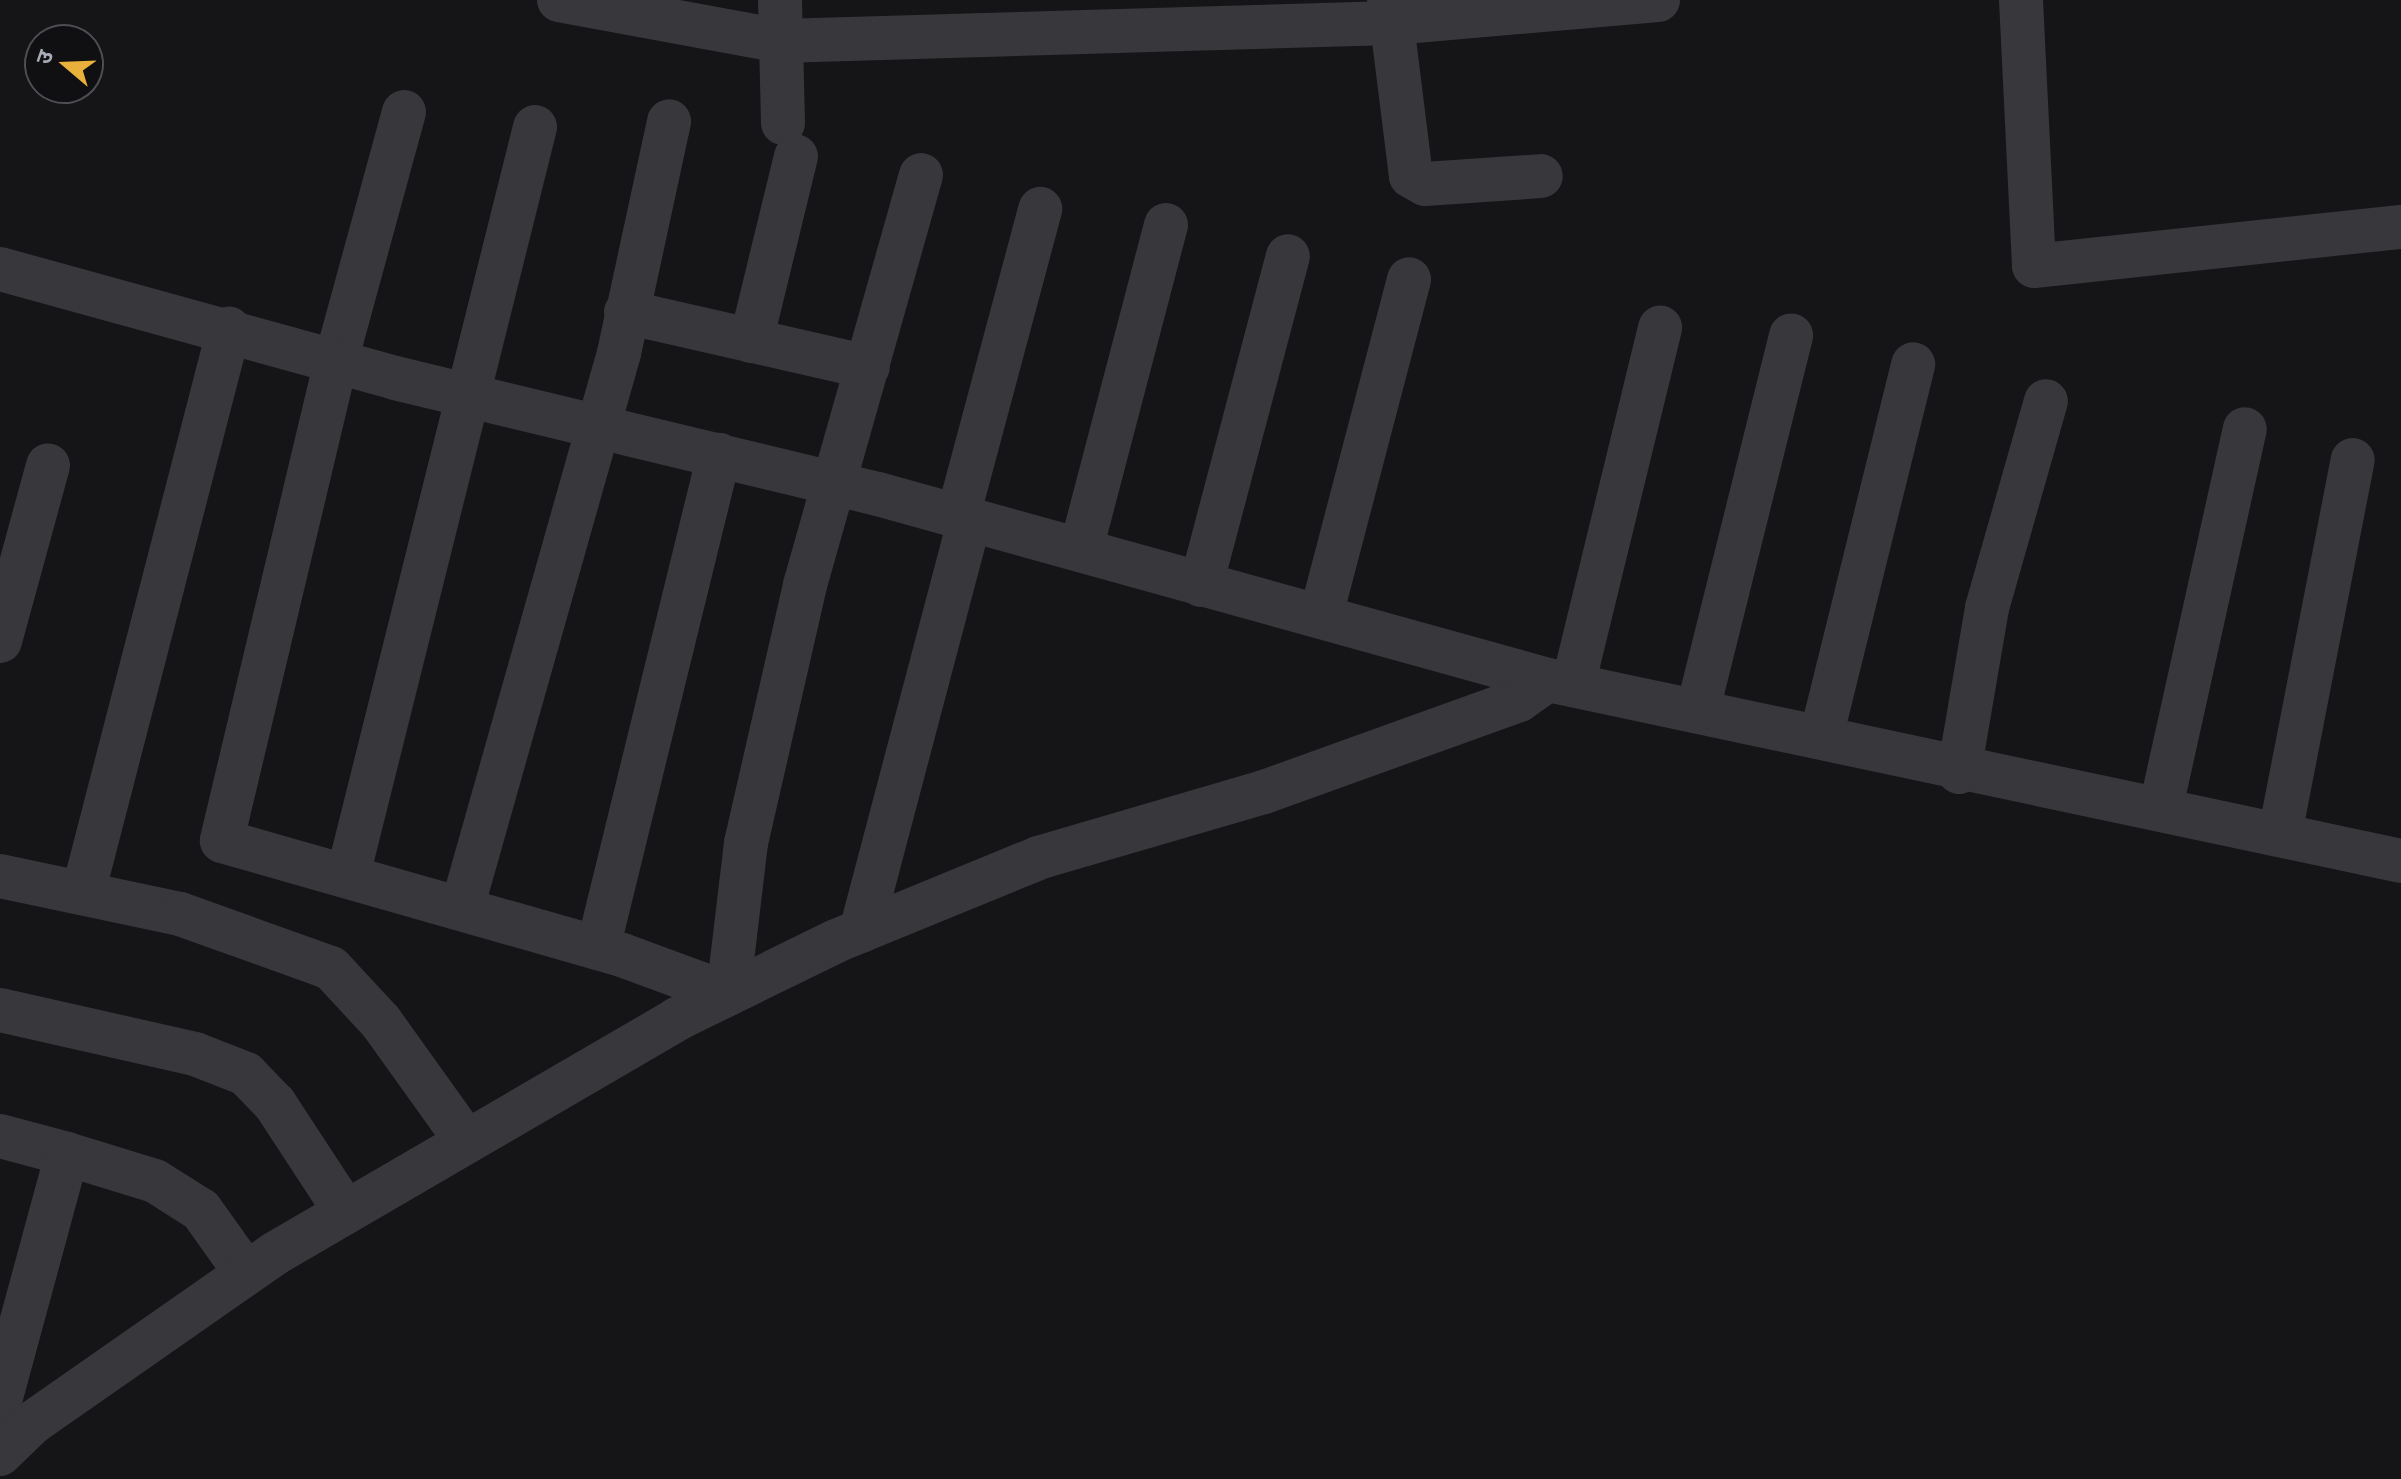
<!DOCTYPE html>
<html>
<head>
<meta charset="utf-8">
<style>
  body { margin:0 }
  #map { position:relative; width:2401px; height:1479px; overflow:hidden; background:#151517; font-family:Barlow,"Noto Sans Devanagari",sans-serif }
  div>[style] { position:absolute }
  .minor>* { height:44px; margin:-22px; padding:0 22px; transform-origin:22px; border-radius:22px; background:#37373c }
  span { translate:-50% -50%; white-space:nowrap; text-align:center; line-height:1.15; -webkit-text-stroke:7px #101012; paint-order:stroke }
  .north { position:absolute; left:24px; top:24px; width:80px; height:80px; box-sizing:border-box; background:#101012; border:2px solid #4d4e54; border-radius:50%; rotate:289deg; font-size:22px; font-weight:700; line-height:32px; text-align:center; color:#a8acb7 }
  .north::after { content:''; display:block; margin:auto; width:28px; height:36px; background:#e9b13b; clip-path:polygon(50% 0,100% 100%,50% 72%,0 100%) }
</style>
</head>
<body>
<div id="map">
  <div class="minor">
    <i style="left:559px;top:0;width:226px;rotate:10.5deg"></i>
    <i style="left:781px;top:41px;width:611px;rotate:-1.69deg"></i>
    <i style="left:1392px;top:23px;width:267px;rotate:-4.9deg"></i>
    <i style="left:780px;top:0;width:123px;rotate:88.6deg"></i>
    <i style="left:1389px;top:0;width:177px;rotate:82.9deg"></i>
    <i style="left:1411px;top:176px;width:16px;rotate:30deg"></i>
    <i style="left:1425px;top:184px;width:116px;rotate:-3.9deg"></i>
    <i style="left:2021px;top:0;width:266px;rotate:87.2deg"></i>
    <i style="left:2034px;top:266px;width:369px;rotate:-6.1deg"></i>
    <i style="left:404px;top:112px;width:258px;rotate:105.3deg"></i>
    <i style="left:336px;top:361px;width:493px;rotate:103.4deg"></i>
    <i style="left:222px;top:841px;width:416px;rotate:15.9deg"></i>
    <i style="left:622px;top:955px;width:113px;rotate:20.2deg"></i>
    <i style="left:728px;top:994px;width:152px;rotate:-83.2deg"></i>
    <i style="left:746px;top:843px;width:265px;rotate:-77.1deg"></i>
    <i style="left:805px;top:585px;width:426px;rotate:-74.2deg"></i>
    <i style="left:0;top:269px;width:410px;rotate:15.4deg"></i>
    <i style="left:395px;top:378px;width:497px;rotate:13.5deg"></i>
    <i style="left:878px;top:494px;width:695px;rotate:15.52deg"></i>
    <i style="left:1548px;top:680px;width:872px;rotate:11.98deg"></i>
    <i style="left:626px;top:312px;width:248px;rotate:12.8deg"></i>
    <i style="left:751px;top:341px;width:190px;rotate:-76.3deg"></i>
    <i style="left:958px;top:516px;width:318px;rotate:-75deg"></i>
    <i style="left:1081px;top:549px;width:335px;rotate:-75.3deg"></i>
    <i style="left:1201px;top:585px;width:340px;rotate:-75.2deg"></i>
    <i style="left:1321px;top:615px;width:347px;rotate:-75.3deg"></i>
    <i style="left:0;top:641px;width:182px;rotate:-74.7deg"></i>
    <i style="left:1573px;top:685px;width:368px;rotate:-76.3deg"></i>
    <i style="left:1698px;top:709px;width:385px;rotate:-76deg"></i>
    <i style="left:1821px;top:737px;width:384px;rotate:-76.1deg"></i>
    <i style="left:1959px;top:772px;width:166px;rotate:-80.3deg"></i>
    <i style="left:1987px;top:608px;width:215px;rotate:-74.1deg"></i>
    <i style="left:2161px;top:807px;width:387px;rotate:-77.5deg"></i>
    <i style="left:2280px;top:834px;width:381px;rotate:-79deg"></i>
    <i style="left:348px;top:875px;width:771px;rotate:-75.96deg"></i>
    <i style="left:0;top:876px;width:184px;rotate:11.9deg"></i>
    <i style="left:180px;top:914px;width:160px;rotate:19.7deg"></i>
    <i style="left:331px;top:968px;width:74px;rotate:47.2deg"></i>
    <i style="left:381px;top:1022px;width:143px;rotate:54.4deg"></i>
    <i style="left:83px;top:893px;width:583px;rotate:-75.49deg"></i>
    <i style="left:462px;top:908px;width:577px;rotate:-74.2deg"></i>
    <i style="left:619px;top:353px;width:237px;rotate:-77.8deg"></i>
    <i style="left:861px;top:931px;width:426px;rotate:-75.2deg"></i>
    <i style="left:598px;top:948px;width:508px;rotate:-76.21deg"></i>
    <i style="left:0;top:1010px;width:200px;rotate:12.7deg"></i>
    <i style="left:195px;top:1054px;width:55px;rotate:21.4deg"></i>
    <i style="left:246px;top:1074px;width:42px;rotate:46deg"></i>
    <i style="left:275px;top:1104px;width:128px;rotate:56.8deg"></i>
    <i style="left:0;top:1136px;width:69px;rotate:15deg"></i>
    <i style="left:0;top:1401px;width:256px;rotate:-74.8deg"></i>
    <i style="left:67px;top:1154px;width:92px;rotate:17.1deg"></i>
    <i style="left:155px;top:1181px;width:54px;rotate:32.2deg"></i>
    <i style="left:201px;top:1210px;width:77px;rotate:54.5deg"></i>
    <i style="left:0;top:1454px;width:45px;rotate:-44.1deg"></i>
    <i style="left:32px;top:1423px;width:295px;rotate:-34.9deg"></i>
    <i style="left:274px;top:1254px;width:467px;rotate:-30.2deg"></i>
    <i style="left:677px;top:1019px;width:177px;rotate:-26.1deg"></i>
    <i style="left:836px;top:941px;width:218px;rotate:-22.3deg"></i>
    <i style="left:1038px;top:858px;width:235px;rotate:-16.3deg"></i>
    <i style="left:1264px;top:792px;width:271px;rotate:-19.8deg"></i>
    <i style="left:1519px;top:700px;width:35px;rotate:-35deg"></i>
  </div>
  <div class="north">उ</div>
</div>
</body>
</html>
